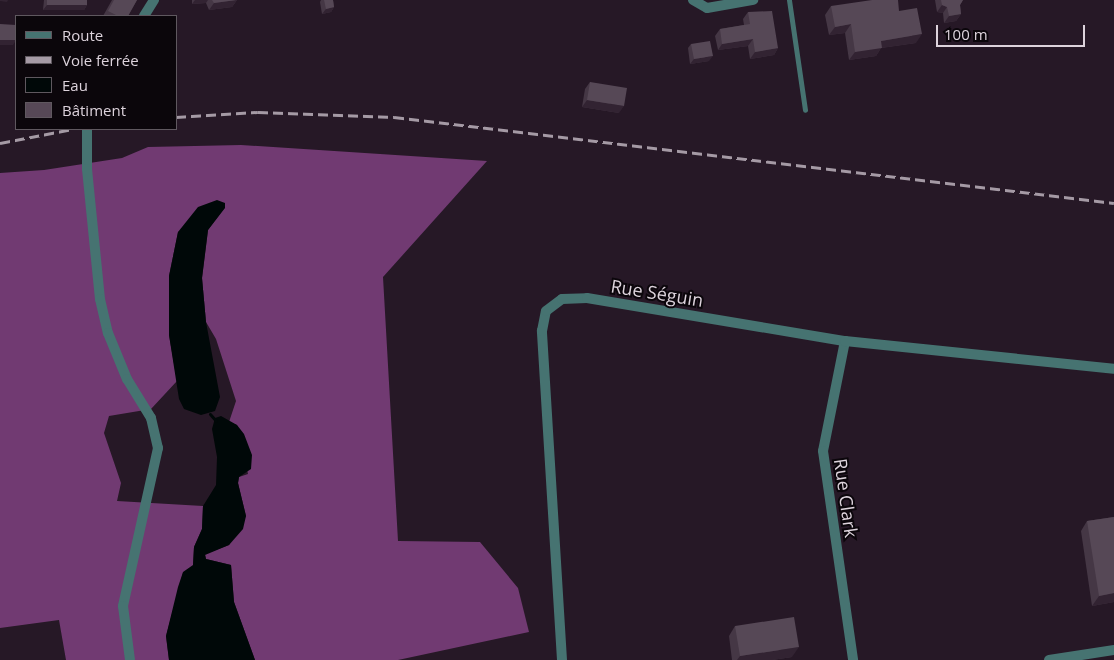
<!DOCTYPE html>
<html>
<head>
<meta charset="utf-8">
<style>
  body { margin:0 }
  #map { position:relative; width:1114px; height:660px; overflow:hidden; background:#261826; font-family:"Open Sans",sans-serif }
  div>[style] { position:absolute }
  .forest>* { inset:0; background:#713a72 }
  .water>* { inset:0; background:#000808 }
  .stream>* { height:3px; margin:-1.5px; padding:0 1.5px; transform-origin:1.5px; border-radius:1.5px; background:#000808 }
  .service>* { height:5px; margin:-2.5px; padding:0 2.5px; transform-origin:2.5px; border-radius:2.5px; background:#467371 }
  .minor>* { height:10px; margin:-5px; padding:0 5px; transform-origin:5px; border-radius:5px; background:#467371 }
  .rail>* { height:3px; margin-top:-1.5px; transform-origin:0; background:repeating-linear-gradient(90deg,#a59aa5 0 10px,transparent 0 15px) }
  .wall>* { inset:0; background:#453745 }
  .shaded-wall>* { inset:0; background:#322332 }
  .building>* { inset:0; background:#564856 }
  span { translate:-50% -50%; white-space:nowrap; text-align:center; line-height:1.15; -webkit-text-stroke:4px #0b060b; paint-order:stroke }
  .street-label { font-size:18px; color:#ddd3dc }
  .legend { position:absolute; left:15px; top:15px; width:162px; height:115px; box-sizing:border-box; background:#0b060b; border:1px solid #5f585f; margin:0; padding:6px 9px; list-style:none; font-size:15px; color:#ddd3dc }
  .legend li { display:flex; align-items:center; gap:10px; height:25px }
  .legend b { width:25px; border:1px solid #5f585f }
  .scale { position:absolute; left:936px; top:25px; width:149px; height:22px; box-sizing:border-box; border:2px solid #ddd3dc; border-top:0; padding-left:6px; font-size:15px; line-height:18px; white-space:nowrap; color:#ddd3dc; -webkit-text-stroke:4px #0b060b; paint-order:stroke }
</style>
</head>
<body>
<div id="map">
  <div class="forest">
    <i style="clip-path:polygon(241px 145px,487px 161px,383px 277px,398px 541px,480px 542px,518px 588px,529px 632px,398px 660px,255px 660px,234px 602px,231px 565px,206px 559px,205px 554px,229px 545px,246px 516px,238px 483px,239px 477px,248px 474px,237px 425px,229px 422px,236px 401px,216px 339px,206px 322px,202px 278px,208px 230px,225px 207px,178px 232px,169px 276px,169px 335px,177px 381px,151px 409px,109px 416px,104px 433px,121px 483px,117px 501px,203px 506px,202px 529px,194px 547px,193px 566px,183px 573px,166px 636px,169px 660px,66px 660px,59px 620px,0 628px,0 173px,44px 170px,122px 158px,148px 147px)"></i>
  </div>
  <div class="water">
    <i style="clip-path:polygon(217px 200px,225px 203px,225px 208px,208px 230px,202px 278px,206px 322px,220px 397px,215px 411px,201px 415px,184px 409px,179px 399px,169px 335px,169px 276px,178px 232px,198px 207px)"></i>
    <i style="clip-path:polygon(221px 416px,237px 425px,244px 434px,252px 455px,251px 469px,239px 477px,238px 483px,246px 516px,243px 529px,229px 545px,205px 555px,206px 559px,231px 565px,234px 602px,255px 660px,169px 660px,166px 636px,178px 587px,183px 572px,193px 565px,194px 547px,202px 529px,203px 506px,216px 485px,217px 457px,212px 429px,215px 418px)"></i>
  </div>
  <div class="stream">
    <i style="left:210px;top:414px;width:9px;rotate:49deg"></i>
  </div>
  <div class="service">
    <i style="left:789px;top:0;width:111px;rotate:81.7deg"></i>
  </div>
  <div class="minor">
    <i style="left:693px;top:0;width:16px;rotate:30deg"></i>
    <i style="left:707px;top:8px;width:47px;rotate:-9.9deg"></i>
    <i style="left:144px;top:16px;width:19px;rotate:-58deg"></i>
    <i style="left:87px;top:129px;width:40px;rotate:90deg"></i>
    <i style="left:87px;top:169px;width:131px;rotate:84.3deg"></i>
    <i style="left:100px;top:299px;width:35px;rotate:77deg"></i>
    <i style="left:108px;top:333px;width:50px;rotate:67.6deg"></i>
    <i style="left:127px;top:379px;width:46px;rotate:58.4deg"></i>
    <i style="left:151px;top:418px;width:31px;rotate:77deg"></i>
    <i style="left:158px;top:448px;width:162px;rotate:102.5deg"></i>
    <i style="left:123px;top:606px;width:54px;rotate:82.6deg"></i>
    <i style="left:845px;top:341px;width:112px;rotate:101.3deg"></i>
    <i style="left:823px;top:451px;width:211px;rotate:81.8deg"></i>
    <i style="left:562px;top:660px;width:330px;rotate:-93.5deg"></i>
    <i style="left:542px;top:331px;width:20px;rotate:-79deg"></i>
    <i style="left:546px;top:311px;width:20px;rotate:-37deg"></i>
    <i style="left:562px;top:299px;width:25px;rotate:-2deg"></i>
    <i style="left:587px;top:298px;width:262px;rotate:9.5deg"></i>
    <i style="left:845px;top:341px;width:270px;rotate:5.9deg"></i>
    <i style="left:1049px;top:660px;width:66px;rotate:-8.7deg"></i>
  </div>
  <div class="rail">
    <i style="left:176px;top:117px;width:82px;rotate:-3.5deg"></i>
    <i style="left:258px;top:112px;width:136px;rotate:2.1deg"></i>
    <i style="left:394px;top:117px;width:725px;rotate:6.81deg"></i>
    <i style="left:0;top:143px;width:74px;rotate:-10.9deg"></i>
  </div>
  <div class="wall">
    <i style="clip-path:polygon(44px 0,87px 0,87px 5px,84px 10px,43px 10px)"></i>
    <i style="clip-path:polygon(112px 0,137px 0,128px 16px,103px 16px)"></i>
    <i style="clip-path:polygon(192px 0,237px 0,232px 7px,209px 10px,206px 3px,192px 4px)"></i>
    <i style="clip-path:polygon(321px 0,333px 0,334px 7px,331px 12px,322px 14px,320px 2px)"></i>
    <i style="clip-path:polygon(935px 0,963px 0,960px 5px,961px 14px,956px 21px,944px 23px,943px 13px,937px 12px)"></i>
    <i style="clip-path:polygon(831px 6px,899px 11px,916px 43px,881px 48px,876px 56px,849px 60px,845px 33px,829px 35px,825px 15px)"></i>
    <i style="clip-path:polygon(748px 12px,778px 48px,774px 55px,750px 59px,748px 46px,718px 50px,715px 36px,720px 29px,744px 25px,743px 19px)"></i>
    <i style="clip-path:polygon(691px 44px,709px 61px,690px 64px,688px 48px)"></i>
    <i style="clip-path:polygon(590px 82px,619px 113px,582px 107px,585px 89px)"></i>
    <i style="clip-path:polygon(1114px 517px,1114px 602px,1092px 606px,1081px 531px,1087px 521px)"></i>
    <i style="clip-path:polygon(735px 626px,792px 657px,772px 660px,732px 660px,729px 636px)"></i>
  </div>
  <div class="shaded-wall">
    <i style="clip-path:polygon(0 0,8px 0,7px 2px,0 1px)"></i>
    <i style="clip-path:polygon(195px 0,208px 0,206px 3px,192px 4px)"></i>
    <i style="clip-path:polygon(237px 0,232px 7px,209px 10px,214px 3px)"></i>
    <i style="clip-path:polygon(47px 5px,87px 5px,84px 10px,43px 10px)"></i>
    <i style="clip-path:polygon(942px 5px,947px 7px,943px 13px,937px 12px)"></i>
    <i style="clip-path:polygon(334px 7px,331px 12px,322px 14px,326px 9px)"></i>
    <i style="clip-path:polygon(961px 14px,956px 21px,944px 23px,949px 16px)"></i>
    <i style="clip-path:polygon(851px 24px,845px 33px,829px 35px,835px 27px)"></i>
    <i style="clip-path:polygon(922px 34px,916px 43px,881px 48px,876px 56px,849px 60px,855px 52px,881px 41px)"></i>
    <i style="clip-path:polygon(753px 39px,748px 46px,718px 50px,722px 44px)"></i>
    <i style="clip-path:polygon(0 40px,16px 40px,13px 45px,0 45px)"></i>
    <i style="clip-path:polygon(778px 48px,774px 55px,750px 59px,755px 52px)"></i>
    <i style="clip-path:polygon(713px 56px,709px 61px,690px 64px,694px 59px)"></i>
    <i style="clip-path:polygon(587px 100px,624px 106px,619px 113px,582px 107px)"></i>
    <i style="clip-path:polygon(1114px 593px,1114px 602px,1092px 606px,1099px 596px)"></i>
    <i style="clip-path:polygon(799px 647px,792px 657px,772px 660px,737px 660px,740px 656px)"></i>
  </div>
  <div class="building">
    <i style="clip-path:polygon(47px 0,87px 0,87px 5px,47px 5px)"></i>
    <i style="clip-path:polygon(114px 0,137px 0,128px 16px,118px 16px,108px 11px)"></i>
    <i style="clip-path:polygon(212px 0,236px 0,214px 3px)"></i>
    <i style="clip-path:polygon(324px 0,333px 0,334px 7px,326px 9px)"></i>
    <i style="clip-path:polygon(872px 0,898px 0,899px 11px,917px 8px,922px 34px,881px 41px,882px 48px,855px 52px,851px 24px,835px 27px,831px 6px)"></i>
    <i style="clip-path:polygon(941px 0,963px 0,960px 5px,961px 14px,949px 16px,947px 7px,942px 5px)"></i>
    <i style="clip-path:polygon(772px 11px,778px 48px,755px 52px,753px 39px,722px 44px,720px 29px,750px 24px,748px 12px)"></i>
    <i style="clip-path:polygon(0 24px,16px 25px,16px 40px,0 40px)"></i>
    <i style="clip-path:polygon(710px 41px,713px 56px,694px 59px,691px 44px)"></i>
    <i style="clip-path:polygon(590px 82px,627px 88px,624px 106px,587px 100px)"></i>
    <i style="clip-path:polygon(1114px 517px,1114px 593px,1099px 596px,1087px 521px)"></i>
    <i style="clip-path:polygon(794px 617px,799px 647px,740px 656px,735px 626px)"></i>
  </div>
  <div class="street-label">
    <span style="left:657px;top:293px;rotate:9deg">Rue Séguin</span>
    <span style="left:846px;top:498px;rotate:82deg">Rue Clark</span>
  </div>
  <ul class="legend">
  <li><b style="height:6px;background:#467371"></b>Route</li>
  <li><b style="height:6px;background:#a59aa5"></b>Voie ferrée</li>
  <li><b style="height:14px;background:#000808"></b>Eau</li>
  <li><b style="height:14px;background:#564856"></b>Bâtiment</li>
  </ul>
  <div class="scale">100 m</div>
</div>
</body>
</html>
